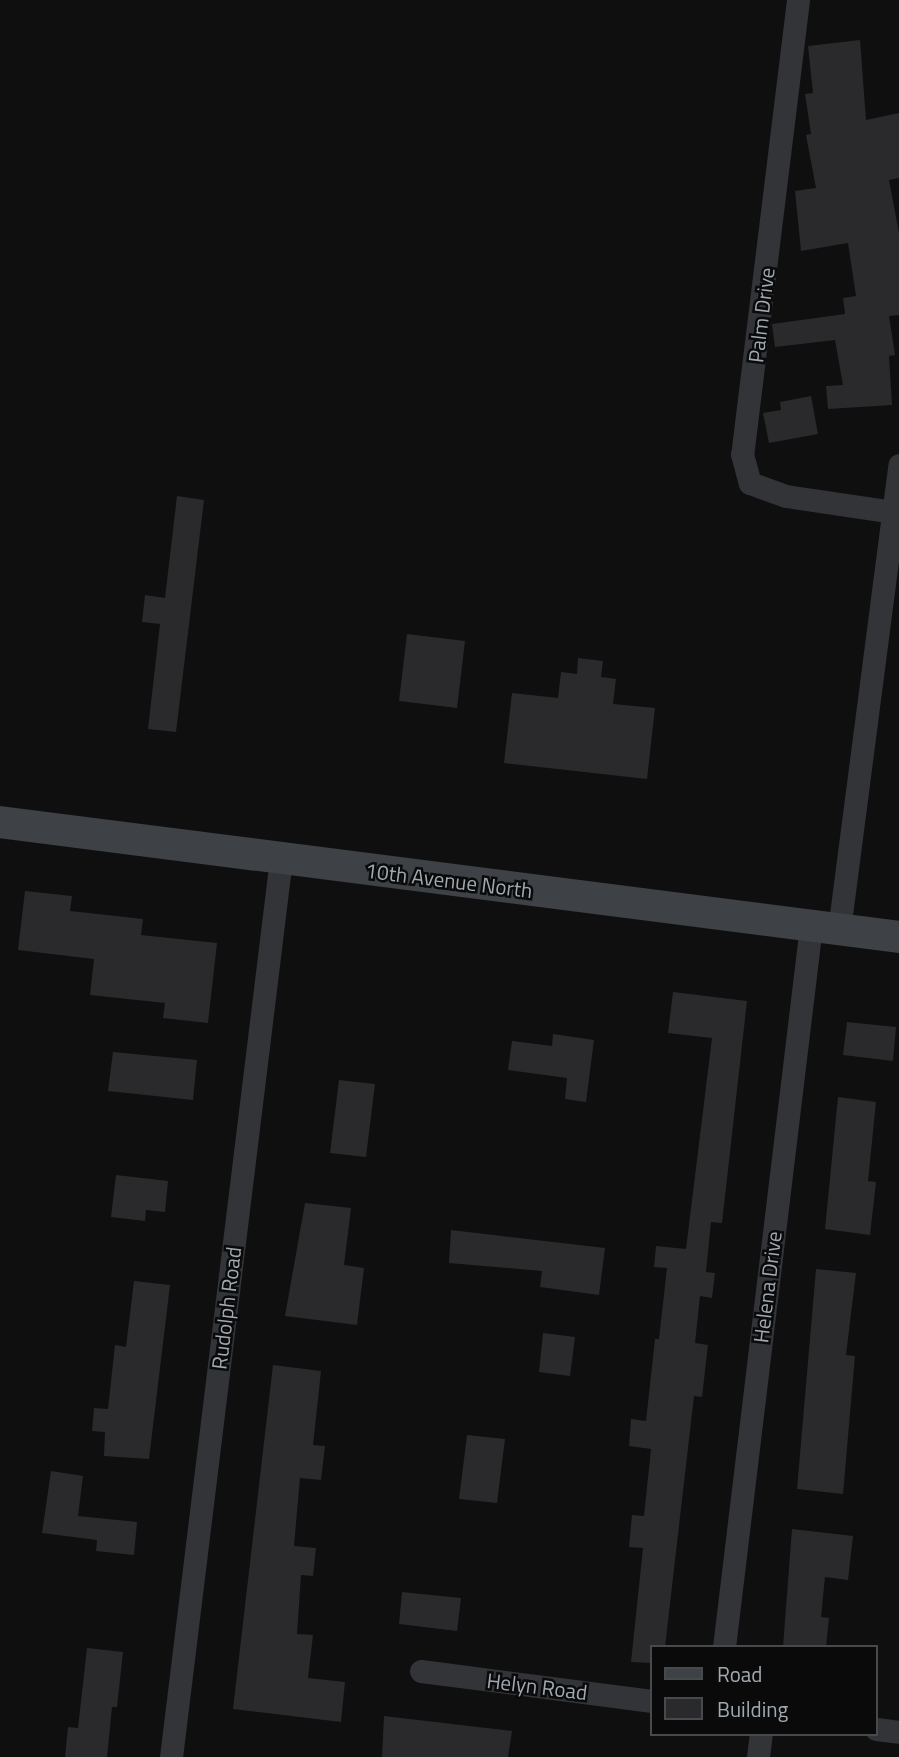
<!DOCTYPE html>
<html>
<head>
<meta charset="utf-8">
<style>
  body { margin:0 }
  #map { position:relative; width:899px; height:1757px; overflow:hidden; background:#0f0f10; font-family:"Titillium Web",sans-serif }
  div>[style] { position:absolute }
  .building>* { inset:0; background:#2a2a2c }
  .street>* { height:23px; margin:-11.5px; padding:0 11.5px; transform-origin:11.5px; border-radius:11.5px; background:#323437 }
  .secondary>* { height:32px; margin:-16px; padding:0 16px; transform-origin:16px; border-radius:16px; background:#3e4145 }
  span { translate:-50% -50%; white-space:nowrap; text-align:center; line-height:1.15; -webkit-text-stroke:5px #0a0a0b; paint-order:stroke }
  .street-label { font-size:21px; color:#a1a9b0 }
  .legend { position:absolute; left:650px; top:1645px; width:228px; height:91px; box-sizing:border-box; background:#0a0a0b; border:2px solid #464a4d; margin:0; padding:9px 12px; list-style:none; font-size:21px; color:#a1a9b0 }
  .legend li { display:flex; align-items:center; gap:14px; height:35px }
  .legend b { width:35px; border:2px solid #464a4d }
</style>
</head>
<body>
<div id="map">
  <div class="building">
    <i style="clip-path:polygon(860px 40px,866px 120px,899px 113px,899px 178px,889px 180px,899px 233px,899px 315px,889px 316px,895px 355px,889px 356px,892px 405px,828px 409px,826px 386px,843px 385px,835px 340px,775px 347px,772px 324px,845px 314px,843px 298px,856px 296px,848px 243px,801px 251px,795px 191px,816px 188px,806px 135px,811px 134px,805px 94px,813px 93px,808px 46px)"></i>
    <i style="clip-path:polygon(811px 396px,818px 434px,769px 443px,763px 413px,781px 410px,780px 402px)"></i>
    <i style="clip-path:polygon(177px 496px,204px 500px,176px 732px,148px 729px,160px 624px,142px 622px,145px 595px,165px 598px)"></i>
    <i style="clip-path:polygon(407px 634px,465px 641px,457px 708px,399px 701px)"></i>
    <i style="clip-path:polygon(578px 658px,603px 661px,601px 677px,616px 679px,613px 704px,655px 708px,647px 779px,504px 763px,512px 693px,558px 698px,561px 672px,577px 674px)"></i>
    <i style="clip-path:polygon(25px 891px,72px 896px,70px 911px,143px 919px,141px 935px,217px 943px,208px 1023px,163px 1018px,165px 1003px,90px 995px,94px 959px,18px 950px)"></i>
    <i style="clip-path:polygon(673px 992px,747px 1001px,722px 1223px,711px 1222px,706px 1272px,715px 1273px,712px 1298px,700px 1296px,695px 1343px,708px 1345px,702px 1397px,694px 1396px,665px 1647px,652px 1647px,652px 1663px,631px 1662px,643px 1548px,629px 1547px,632px 1515px,644px 1516px,651px 1449px,629px 1446px,631px 1419px,646px 1421px,655px 1339px,659px 1339px,667px 1268px,654px 1267px,656px 1246px,686px 1249px,712px 1038px,668px 1033px)"></i>
    <i style="clip-path:polygon(847px 1022px,896px 1027px,893px 1061px,843px 1055px)"></i>
    <i style="clip-path:polygon(553px 1034px,594px 1040px,586px 1102px,565px 1099px,567px 1078px,508px 1070px,512px 1041px,552px 1046px)"></i>
    <i style="clip-path:polygon(113px 1052px,197px 1060px,193px 1100px,108px 1091px)"></i>
    <i style="clip-path:polygon(339px 1080px,375px 1084px,366px 1157px,330px 1153px)"></i>
    <i style="clip-path:polygon(838px 1097px,876px 1102px,868px 1181px,876px 1182px,870px 1235px,825px 1229px)"></i>
    <i style="clip-path:polygon(116px 1175px,168px 1181px,165px 1212px,146px 1210px,145px 1221px,111px 1217px)"></i>
    <i style="clip-path:polygon(305px 1203px,351px 1208px,344px 1265px,364px 1268px,357px 1325px,285px 1316px)"></i>
    <i style="clip-path:polygon(451px 1230px,605px 1248px,599px 1295px,540px 1287px,542px 1271px,449px 1263px)"></i>
    <i style="clip-path:polygon(816px 1269px,856px 1273px,846px 1355px,855px 1356px,843px 1494px,797px 1489px)"></i>
    <i style="clip-path:polygon(134px 1281px,170px 1285px,149px 1459px,104px 1456px,105px 1432px,92px 1431px,94px 1408px,108px 1409px,115px 1345px,126px 1347px)"></i>
    <i style="clip-path:polygon(543px 1333px,575px 1337px,570px 1376px,539px 1372px)"></i>
    <i style="clip-path:polygon(273px 1365px,321px 1371px,313px 1445px,325px 1446px,321px 1480px,300px 1478px,294px 1546px,316px 1548px,313px 1576px,301px 1575px,297px 1634px,313px 1635px,308px 1678px,345px 1682px,341px 1722px,233px 1709px)"></i>
    <i style="clip-path:polygon(467px 1435px,505px 1439px,497px 1503px,459px 1499px)"></i>
    <i style="clip-path:polygon(51px 1471px,83px 1476px,78px 1516px,137px 1522px,134px 1555px,96px 1551px,97px 1540px,42px 1533px)"></i>
    <i style="clip-path:polygon(792px 1529px,853px 1536px,848px 1580px,825px 1577px,821px 1617px,829px 1618px,826px 1647px,783px 1647px)"></i>
    <i style="clip-path:polygon(402px 1592px,461px 1598px,457px 1631px,399px 1624px)"></i>
    <i style="clip-path:polygon(87px 1648px,123px 1652px,117px 1707px,112px 1707px,107px 1757px,65px 1757px,68px 1727px,78px 1728px)"></i>
    <i style="clip-path:polygon(384px 1716px,512px 1731px,508px 1757px,382px 1757px)"></i>
  </div>
  <div class="street">
    <i style="left:798px;top:0;width:457px;rotate:97deg"></i>
    <i style="left:742px;top:454px;width:30px;rotate:75deg"></i>
    <i style="left:750px;top:483px;width:38px;rotate:20deg"></i>
    <i style="left:786px;top:496px;width:108px;rotate:8.5deg"></i>
    <i style="left:839px;top:930px;width:469px;rotate:-82.6deg"></i>
    <i style="left:724px;top:1647px;width:726px;rotate:-83.12deg"></i>
    <i style="left:421px;top:1671px;width:233px;rotate:7.4deg"></i>
    <i style="left:876px;top:1729px;width:23px;rotate:7deg"></i>
    <i style="left:171px;top:1757px;width:906px;rotate:-83.02deg"></i>
    <i style="left:758px;top:1757px;width:23px;rotate:-83deg"></i>
  </div>
  <div class="secondary">
    <i style="left:0;top:822px;width:906px;rotate:7.29deg"></i>
  </div>
  <div class="street-label">
    <span style="left:761px;top:315px;rotate:-83deg">Palm Drive</span>
    <span style="left:449px;top:880px;rotate:7deg">10th Avenue North</span>
    <span style="left:767px;top:1287px;rotate:-83deg">Helena Drive</span>
    <span style="left:226px;top:1308px;rotate:-83deg">Rudolph Road</span>
    <span style="left:537px;top:1686px;rotate:7deg">Helyn Road</span>
  </div>
  <ul class="legend">
  <li><b style="height:9px;background:#3e4145"></b>Road</li>
  <li><b style="height:19px;background:#2a2a2c"></b>Building</li>
  </ul>
</div>
</body>
</html>
